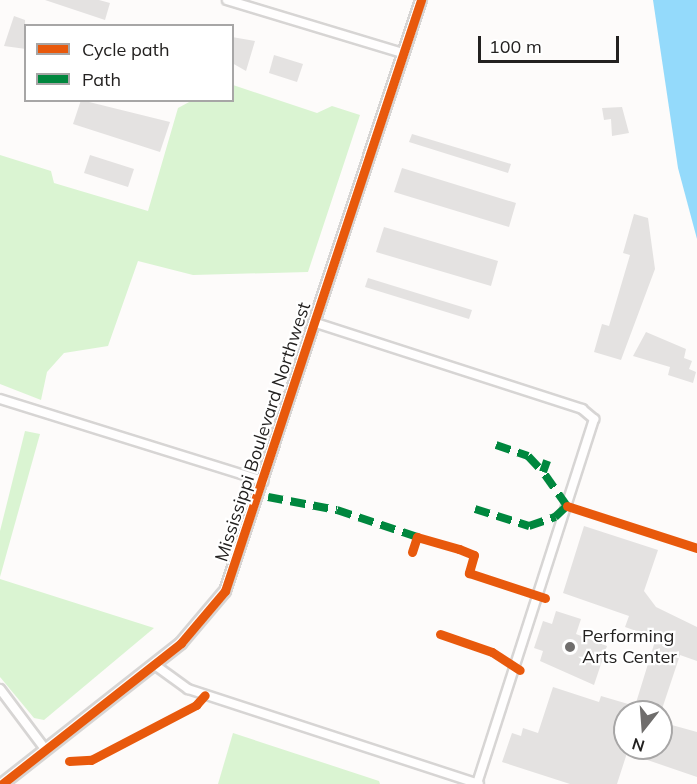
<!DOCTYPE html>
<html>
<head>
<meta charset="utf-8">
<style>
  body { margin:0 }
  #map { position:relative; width:697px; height:784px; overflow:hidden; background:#fdfbfa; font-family:Mulish,sans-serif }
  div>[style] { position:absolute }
  .green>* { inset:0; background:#daf4d2 }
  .water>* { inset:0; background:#94dafb }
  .building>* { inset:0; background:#e4e2e1 }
  .roads { filter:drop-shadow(2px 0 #d7d5d4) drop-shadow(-2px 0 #d7d5d4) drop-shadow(0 2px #d7d5d4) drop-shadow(0 -2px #d7d5d4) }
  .street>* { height:8px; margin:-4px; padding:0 4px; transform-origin:4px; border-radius:4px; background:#fffefe }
  .secondary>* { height:10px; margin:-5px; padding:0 5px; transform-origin:5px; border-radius:5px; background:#fffefe }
  .quiet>* { height:8px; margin-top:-4px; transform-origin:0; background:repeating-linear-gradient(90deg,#00873e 0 15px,transparent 0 23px) }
  .cycleway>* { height:9px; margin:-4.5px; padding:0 4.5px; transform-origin:4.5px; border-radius:4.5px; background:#e8590c }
  .dots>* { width:16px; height:16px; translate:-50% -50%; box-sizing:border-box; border:3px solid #fff; border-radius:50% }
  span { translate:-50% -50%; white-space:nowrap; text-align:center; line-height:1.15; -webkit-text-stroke:4.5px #fff; paint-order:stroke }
  .street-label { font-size:18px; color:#232120 }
  .poi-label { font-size:18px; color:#232120 }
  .left { translate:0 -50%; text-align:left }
  .legend { position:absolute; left:24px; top:24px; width:210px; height:78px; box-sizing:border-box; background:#fff; border:2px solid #a7a6a6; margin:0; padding:8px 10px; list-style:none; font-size:18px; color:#232120 }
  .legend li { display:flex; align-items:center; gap:12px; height:30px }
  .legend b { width:30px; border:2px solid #a7a6a6 }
  .north { position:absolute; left:613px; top:700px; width:60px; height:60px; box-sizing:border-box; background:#fff; border:2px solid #a7a6a6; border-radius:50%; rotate:197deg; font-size:16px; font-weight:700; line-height:24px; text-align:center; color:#232120 }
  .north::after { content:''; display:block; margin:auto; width:21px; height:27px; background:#6f6d6c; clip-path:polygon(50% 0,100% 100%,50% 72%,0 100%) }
  .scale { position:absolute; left:478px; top:36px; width:141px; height:27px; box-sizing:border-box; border:3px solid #232120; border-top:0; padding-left:8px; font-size:18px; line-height:21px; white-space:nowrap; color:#232120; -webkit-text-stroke:4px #fff; paint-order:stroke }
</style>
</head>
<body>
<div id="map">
  <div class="green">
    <i style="clip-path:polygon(233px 85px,317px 113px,332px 106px,360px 115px,308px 272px,193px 275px,138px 261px,108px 346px,64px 353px,47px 372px,41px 400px,0 384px,0 155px,51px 171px,54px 183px,148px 211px,178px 108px,191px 101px,232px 100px)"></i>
    <i style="clip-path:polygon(25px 431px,40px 434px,0 577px,0 531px)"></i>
    <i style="clip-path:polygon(0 579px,154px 628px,44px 720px,34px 718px,0 677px)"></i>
    <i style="clip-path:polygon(233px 733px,379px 781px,380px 784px,218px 784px)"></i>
  </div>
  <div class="water">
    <i style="clip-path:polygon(653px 0,697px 0,697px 239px,678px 168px)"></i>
  </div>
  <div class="building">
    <i style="clip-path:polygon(45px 0,99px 0,110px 3px,105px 20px)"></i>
    <i style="clip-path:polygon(14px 16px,25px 20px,26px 49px,4px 46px)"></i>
    <i style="clip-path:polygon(232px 37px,255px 41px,246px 71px,232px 63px)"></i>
    <i style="clip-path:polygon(274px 55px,303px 64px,297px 82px,269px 73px)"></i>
    <i style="clip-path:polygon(81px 100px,170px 122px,160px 152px,73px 124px)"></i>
    <i style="clip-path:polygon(622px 107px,629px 133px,612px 136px,611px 119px,604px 120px,602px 108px)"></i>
    <i style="clip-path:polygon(412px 134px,511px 164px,508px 173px,409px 142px)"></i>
    <i style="clip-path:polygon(90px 155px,134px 169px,128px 187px,84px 173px)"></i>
    <i style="clip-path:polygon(402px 168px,516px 203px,509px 227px,394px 192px)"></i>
    <i style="clip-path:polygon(634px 214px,648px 218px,655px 269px,621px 360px,594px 352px,602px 324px,609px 326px,630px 255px,623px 253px)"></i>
    <i style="clip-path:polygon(384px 227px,498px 261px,491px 286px,376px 252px)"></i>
    <i style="clip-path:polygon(368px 278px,472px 310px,469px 319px,365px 287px)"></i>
    <i style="clip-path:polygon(646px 332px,686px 349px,684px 358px,692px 361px,689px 369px,696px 372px,693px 383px,668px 375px,670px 367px,633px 356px)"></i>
    <i style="clip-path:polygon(584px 526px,658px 550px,644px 591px,656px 607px,697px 627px,697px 661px,680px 655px,661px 712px,625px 712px,625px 748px,661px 748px,661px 722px,697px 732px,697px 777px,627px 753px,617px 784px,570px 784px,502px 762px,512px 733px,521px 736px,523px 728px,538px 733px,553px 687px,599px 702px,601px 696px,635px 706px,656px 638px,625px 627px,629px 616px,563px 593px)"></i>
    <i style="clip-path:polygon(556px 611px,581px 619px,576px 634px,607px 646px,594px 685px,540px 661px,543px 651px,534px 648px,543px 621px,552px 624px)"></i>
  </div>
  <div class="roads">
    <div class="street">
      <i style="left:227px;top:0;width:184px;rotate:16.8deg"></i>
      <i style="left:316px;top:323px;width:280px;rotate:17.9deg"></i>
      <i style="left:582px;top:409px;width:16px;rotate:40deg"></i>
      <i style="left:594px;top:419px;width:383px;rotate:107.8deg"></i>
      <i style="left:0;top:399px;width:276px;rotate:17.3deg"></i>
      <i style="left:155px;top:665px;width:41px;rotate:36deg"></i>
      <i style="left:188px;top:689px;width:306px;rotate:18.1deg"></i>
      <i style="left:0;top:689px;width:75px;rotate:53.1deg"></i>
    </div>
    <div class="secondary">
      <i style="left:2px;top:784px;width:228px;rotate:-38.2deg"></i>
      <i style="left:181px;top:643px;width:68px;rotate:-49.8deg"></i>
      <i style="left:225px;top:591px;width:623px;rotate:-71.65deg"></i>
    </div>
  </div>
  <div class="quiet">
    <i style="left:496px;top:445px;width:34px;rotate:19deg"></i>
    <i style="left:528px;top:456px;width:22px;rotate:47deg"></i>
    <i style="left:268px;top:497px;width:70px;rotate:10.7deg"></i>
    <i style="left:337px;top:510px;width:84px;rotate:18.6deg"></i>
    <i style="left:475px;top:509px;width:57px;rotate:17.5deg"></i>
    <i style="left:529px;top:526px;width:28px;rotate:-19deg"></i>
    <i style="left:555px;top:517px;width:16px;rotate:-43deg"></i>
    <i style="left:567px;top:506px;width:42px;rotate:-125.2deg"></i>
    <i style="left:543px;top:472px;width:12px;rotate:-70deg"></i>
  </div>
  <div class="cycleway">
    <i style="left:567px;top:506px;width:137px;rotate:17.9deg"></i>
    <i style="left:412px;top:552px;width:16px;rotate:-72deg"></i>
    <i style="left:417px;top:537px;width:44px;rotate:15.9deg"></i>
    <i style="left:459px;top:549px;width:16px;rotate:22deg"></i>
    <i style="left:474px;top:555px;width:19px;rotate:106deg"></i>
    <i style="left:469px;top:573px;width:80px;rotate:18.2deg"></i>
    <i style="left:440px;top:634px;width:55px;rotate:19.1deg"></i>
    <i style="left:492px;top:652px;width:33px;rotate:33deg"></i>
    <i style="left:69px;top:761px;width:22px;rotate:-3deg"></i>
    <i style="left:91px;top:760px;width:119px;rotate:-27.6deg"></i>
    <i style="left:196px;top:705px;width:13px;rotate:-48deg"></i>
    <i style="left:2px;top:784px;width:228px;rotate:-38.2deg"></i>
    <i style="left:181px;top:643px;width:68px;rotate:-49.8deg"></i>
    <i style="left:225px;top:591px;width:623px;rotate:-71.65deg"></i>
  </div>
  <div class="dots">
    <i style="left:570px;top:647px;background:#6f6d6c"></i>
  </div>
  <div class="street-label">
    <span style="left:263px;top:432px;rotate:-72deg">Mississippi Boulevard Northwest</span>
  </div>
  <div class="poi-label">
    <span class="left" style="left:582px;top:647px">Performing<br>Arts Center</span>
  </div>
  <ul class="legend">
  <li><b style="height:8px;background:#e8590c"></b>Cycle path</li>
  <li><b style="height:8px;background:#00873e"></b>Path</li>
  </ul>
  <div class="north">N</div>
  <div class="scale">100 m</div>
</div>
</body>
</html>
